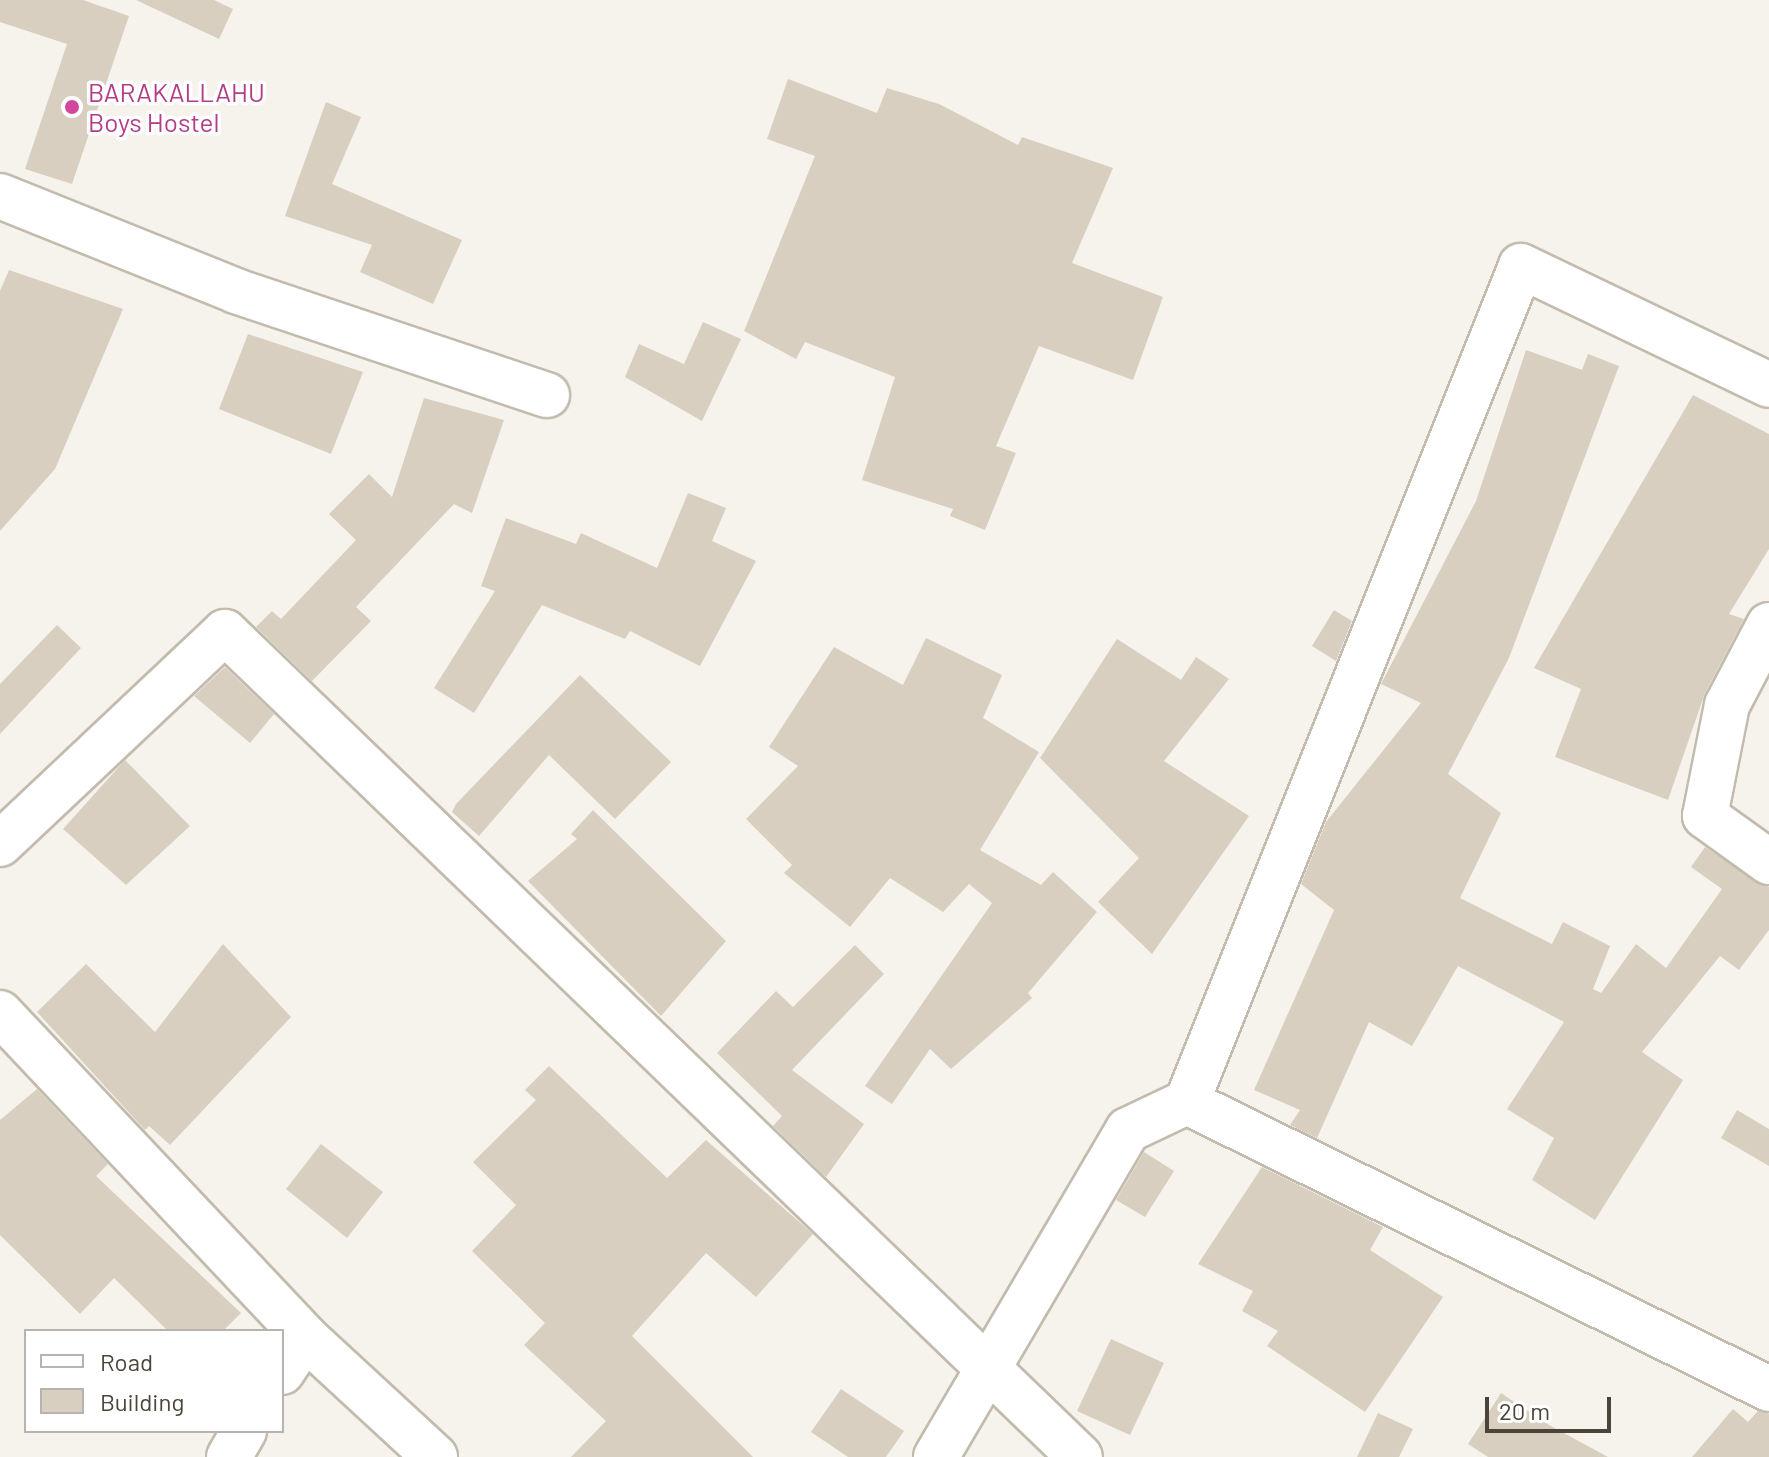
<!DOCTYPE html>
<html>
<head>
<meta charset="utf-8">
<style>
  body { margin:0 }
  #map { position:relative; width:1769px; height:1457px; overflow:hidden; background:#f6f3ec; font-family:Barlow,sans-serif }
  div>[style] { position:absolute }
  .building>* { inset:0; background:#d8cfc1 }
  .roads { filter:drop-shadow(2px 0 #c2bbae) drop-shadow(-2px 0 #c2bbae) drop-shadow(0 2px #c2bbae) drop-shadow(0 -2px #c2bbae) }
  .street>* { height:44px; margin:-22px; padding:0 22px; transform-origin:22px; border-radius:22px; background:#fff }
  .dots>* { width:22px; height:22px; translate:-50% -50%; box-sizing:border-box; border:4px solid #fff; border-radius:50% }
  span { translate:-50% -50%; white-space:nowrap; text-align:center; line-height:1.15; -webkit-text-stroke:7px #fff; paint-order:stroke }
  .hotel-label { font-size:26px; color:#b23c85 }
  .left { translate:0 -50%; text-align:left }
  .legend { position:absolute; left:24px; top:1329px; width:260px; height:104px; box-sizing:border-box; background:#fff; border:2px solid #b7b4b0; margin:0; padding:10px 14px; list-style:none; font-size:24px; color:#4b4439 }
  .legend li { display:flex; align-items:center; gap:16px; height:40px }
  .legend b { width:40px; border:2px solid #b7b4b0 }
  .scale { position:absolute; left:1485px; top:1397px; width:126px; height:36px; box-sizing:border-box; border:4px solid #4b4439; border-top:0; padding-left:10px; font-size:24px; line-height:28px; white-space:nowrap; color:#4b4439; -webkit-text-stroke:6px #fff; paint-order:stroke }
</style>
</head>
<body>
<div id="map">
  <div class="building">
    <i style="clip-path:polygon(0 0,83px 0,129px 16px,72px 184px,25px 169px,67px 44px,0 22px)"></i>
    <i style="clip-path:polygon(136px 0,214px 0,233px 9px,219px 39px)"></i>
    <i style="clip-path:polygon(788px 79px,877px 113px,887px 88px,939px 104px,1018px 145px,1022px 137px,1113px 168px,1072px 263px,1163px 297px,1133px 380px,1039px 346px,996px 446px,1016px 453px,985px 530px,950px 516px,953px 509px,862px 480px,895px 377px,805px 342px,796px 359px,744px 331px,815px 156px,767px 139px)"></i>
    <i style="clip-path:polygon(326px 102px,361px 117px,332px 184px,462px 240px,433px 304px,360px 272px,372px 245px,285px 216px)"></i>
    <i style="clip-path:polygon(9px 270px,123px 309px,55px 469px,0 531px,0 291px)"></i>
    <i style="clip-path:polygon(703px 322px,741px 339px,702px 421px,625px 377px,639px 344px,684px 364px)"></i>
    <i style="clip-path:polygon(248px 334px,363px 372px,331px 454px,219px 409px)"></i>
    <i style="clip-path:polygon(1526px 350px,1582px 370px,1588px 354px,1619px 366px,1509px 658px,1448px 774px,1501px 813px,1460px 898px,1552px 944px,1563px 922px,1610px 946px,1593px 989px,1601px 993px,1636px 944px,1666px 968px,1722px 889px,1691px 867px,1705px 847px,1769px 887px,1769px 930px,1739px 970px,1720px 956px,1642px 1052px,1683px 1080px,1595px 1220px,1532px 1180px,1554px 1138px,1507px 1109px,1564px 1022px,1458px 966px,1412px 1046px,1369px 1022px,1317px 1138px,1290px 1125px,1300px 1110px,1254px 1090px,1334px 910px,1301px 884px,1326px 822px,1421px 703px,1381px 684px,1476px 501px)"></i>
    <i style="clip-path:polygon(1693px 395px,1769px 434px,1769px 549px,1729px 614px,1744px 619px,1705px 693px,1668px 800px,1555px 757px,1581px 689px,1534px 668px)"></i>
    <i style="clip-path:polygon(424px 398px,504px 420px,472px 513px,454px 504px,356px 607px,371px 621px,312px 681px,256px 627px,272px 611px,281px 619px,356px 540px,329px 514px,369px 474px,392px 497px)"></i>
    <i style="clip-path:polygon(688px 493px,726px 508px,712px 541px,756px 561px,700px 666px,630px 631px,625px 639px,542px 605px,474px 713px,434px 688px,495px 591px,481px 586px,506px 518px,576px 544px,581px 533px,657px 568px)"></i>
    <i style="clip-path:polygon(1334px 610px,1352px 621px,1336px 661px,1312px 646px)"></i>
    <i style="clip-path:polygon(57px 625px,81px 648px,0 734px,0 684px)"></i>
    <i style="clip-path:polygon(926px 638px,1002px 675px,983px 718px,1039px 752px,980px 850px,1041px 885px,1053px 872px,1097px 912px,1028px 993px,1032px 998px,951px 1069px,930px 1049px,892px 1104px,865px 1086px,992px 903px,969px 884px,943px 912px,890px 878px,850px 927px,784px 873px,792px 865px,746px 819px,798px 766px,769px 747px,834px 647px,903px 685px)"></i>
    <i style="clip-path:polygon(1117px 639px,1181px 680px,1196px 657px,1229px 679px,1164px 761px,1249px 816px,1152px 954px,1098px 902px,1139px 858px,1040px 758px)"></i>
    <i style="clip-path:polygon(225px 667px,274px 714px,250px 743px,194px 696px)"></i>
    <i style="clip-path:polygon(580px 675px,671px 762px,615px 819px,549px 755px,479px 836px,452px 812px,456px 804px)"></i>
    <i style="clip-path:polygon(125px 760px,190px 826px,126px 885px,63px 829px)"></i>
    <i style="clip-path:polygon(593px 810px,726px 941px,661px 1016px,528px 881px,577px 839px,571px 834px)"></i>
    <i style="clip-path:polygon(223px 944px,291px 1017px,170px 1145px,149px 1126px,145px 1130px,37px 1012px,86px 964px,155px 1032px)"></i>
    <i style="clip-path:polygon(855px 945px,884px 974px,792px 1070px,864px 1124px,826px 1177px,773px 1126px,782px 1116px,717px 1053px,776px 991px,793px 1007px)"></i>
    <i style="clip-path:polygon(549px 1066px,667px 1178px,706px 1140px,813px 1234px,756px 1297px,706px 1253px,632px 1336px,753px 1457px,571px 1457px,606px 1421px,524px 1345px,545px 1323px,472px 1251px,516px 1205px,473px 1162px,536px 1100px,525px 1090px)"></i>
    <i style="clip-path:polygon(37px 1089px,108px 1164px,96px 1176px,241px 1313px,223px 1331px,168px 1331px,114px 1278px,80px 1314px,0 1235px,0 1120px)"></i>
    <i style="clip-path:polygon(1737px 1110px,1769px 1129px,1769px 1166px,1721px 1138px)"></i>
    <i style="clip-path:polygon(321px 1144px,383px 1192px,347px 1238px,286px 1189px)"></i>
    <i style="clip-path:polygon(1144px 1152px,1174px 1171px,1145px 1217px,1116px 1200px)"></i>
    <i style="clip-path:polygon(1262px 1167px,1383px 1227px,1370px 1250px,1443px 1297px,1365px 1412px,1267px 1346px,1278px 1331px,1242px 1311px,1253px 1291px,1198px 1264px)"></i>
    <i style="clip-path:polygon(1111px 1339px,1164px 1363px,1130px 1435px,1077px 1411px)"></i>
    <i style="clip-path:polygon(841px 1389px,904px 1431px,886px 1457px,848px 1457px,811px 1432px)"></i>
    <i style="clip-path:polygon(1501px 1393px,1549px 1425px,1608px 1457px,1488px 1457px,1468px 1444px)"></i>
    <i style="clip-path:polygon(1733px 1409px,1748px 1422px,1758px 1411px,1769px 1414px,1769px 1457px,1692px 1457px)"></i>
    <i style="clip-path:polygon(1378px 1413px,1413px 1429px,1399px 1457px,1357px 1457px)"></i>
  </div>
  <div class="roads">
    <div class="street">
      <i style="left:0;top:196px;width:254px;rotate:21.9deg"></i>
      <i style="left:236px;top:291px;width:328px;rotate:18.5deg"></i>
      <i style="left:1769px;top:625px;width:90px;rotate:117.7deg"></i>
      <i style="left:1727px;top:705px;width:113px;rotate:101.2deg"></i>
      <i style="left:1705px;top:816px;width:79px;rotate:35.7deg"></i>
      <i style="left:0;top:844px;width:309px;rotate:-43.3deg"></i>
      <i style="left:225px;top:632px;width:1188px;rotate:43.98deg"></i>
      <i style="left:0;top:1013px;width:445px;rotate:46.7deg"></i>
      <i style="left:305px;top:1337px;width:177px;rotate:42.7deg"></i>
      <i style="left:1187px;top:1102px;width:900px;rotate:-68.22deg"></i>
      <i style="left:1521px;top:266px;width:275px;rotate:25.6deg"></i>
      <i style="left:282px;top:1372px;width:42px;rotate:-56.7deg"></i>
      <i style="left:229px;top:1457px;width:30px;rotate:-60deg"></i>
      <i style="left:936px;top:1457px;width:379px;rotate:-59.6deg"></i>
      <i style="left:1128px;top:1130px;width:65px;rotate:-25.4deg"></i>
      <i style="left:1187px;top:1102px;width:649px;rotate:26.25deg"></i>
    </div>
  </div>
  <div class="dots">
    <i style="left:72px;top:107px;background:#d1479c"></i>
  </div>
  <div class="hotel-label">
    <span class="left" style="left:88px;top:107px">BARAKALLAHU<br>Boys Hostel</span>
  </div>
  <ul class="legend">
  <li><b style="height:10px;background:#fff"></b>Road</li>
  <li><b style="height:22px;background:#d8cfc1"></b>Building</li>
  </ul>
  <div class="scale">20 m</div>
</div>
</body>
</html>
